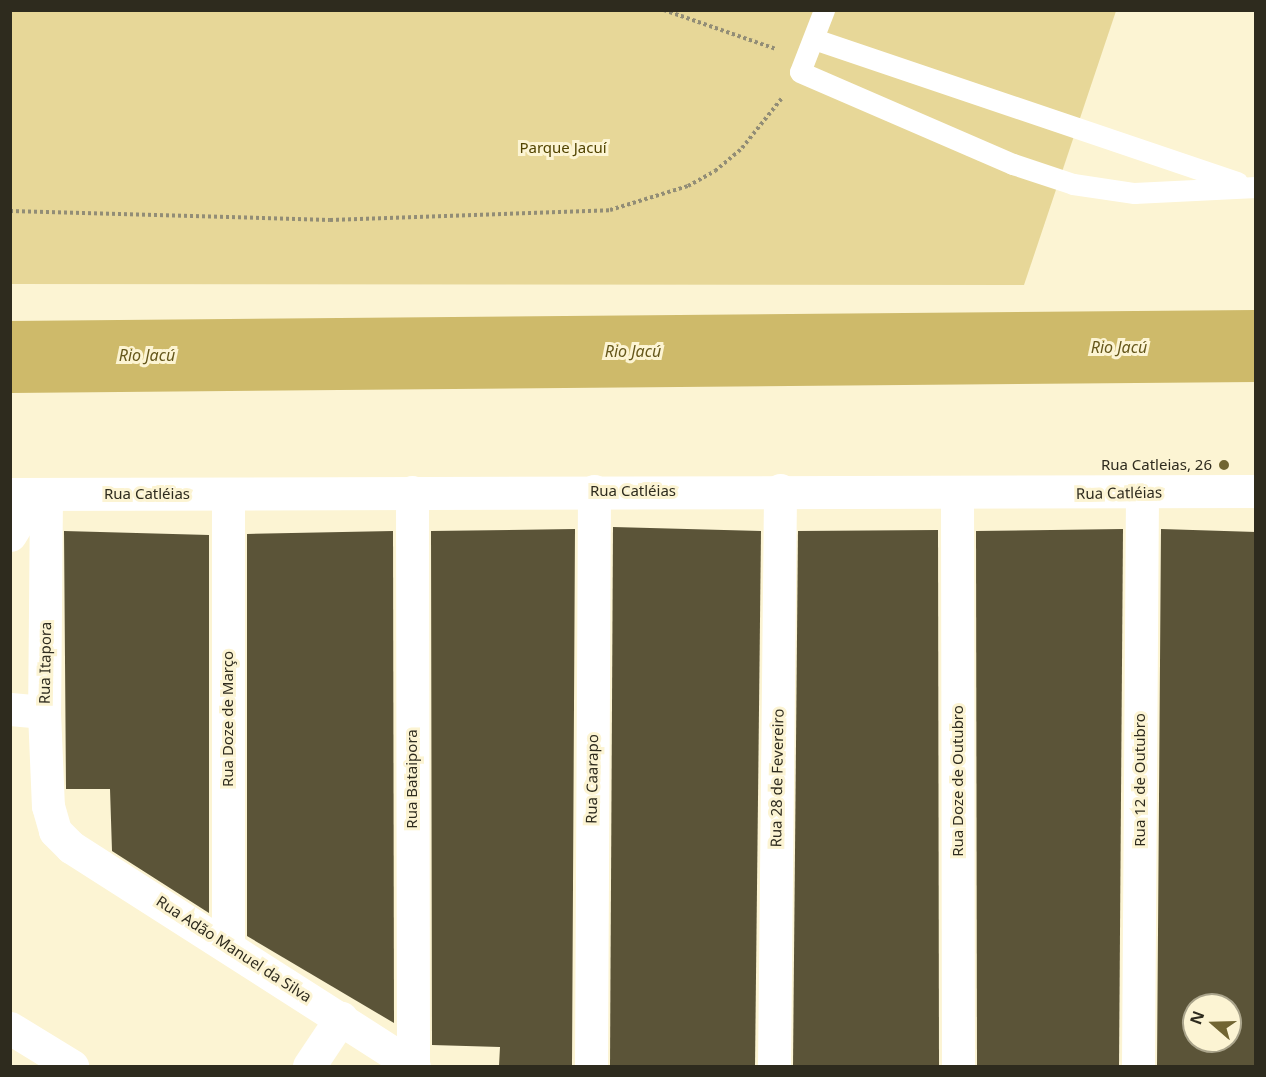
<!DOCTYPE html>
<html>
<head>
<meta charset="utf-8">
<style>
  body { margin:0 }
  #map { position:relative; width:1266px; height:1077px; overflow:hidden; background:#fcf4d3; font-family:"Noto Sans",sans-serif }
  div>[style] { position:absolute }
  .green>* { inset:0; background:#e7d798 }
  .river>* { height:72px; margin:-36px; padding:0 36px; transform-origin:36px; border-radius:36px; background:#ceba6a }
  .building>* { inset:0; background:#5b5438 }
  .path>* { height:4px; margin-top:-2px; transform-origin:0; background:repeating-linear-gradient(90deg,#928d76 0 3px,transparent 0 6px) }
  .service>* { height:21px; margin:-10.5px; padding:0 10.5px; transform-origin:10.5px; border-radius:10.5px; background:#fff }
  .minor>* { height:33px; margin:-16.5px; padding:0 16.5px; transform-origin:16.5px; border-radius:16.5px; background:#fff }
  .tertiary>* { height:33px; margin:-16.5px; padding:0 16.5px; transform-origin:16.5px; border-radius:16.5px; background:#fff }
  .dots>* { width:16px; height:16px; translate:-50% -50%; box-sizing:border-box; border:3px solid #fcf4d3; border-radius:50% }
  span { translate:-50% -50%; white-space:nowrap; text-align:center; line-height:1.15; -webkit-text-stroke:6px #fcf4d3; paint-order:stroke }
  .park-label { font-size:15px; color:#524401 }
  .poi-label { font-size:15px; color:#2e2b1e }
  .right { translate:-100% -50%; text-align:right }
  .street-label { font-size:15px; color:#2e2b1e }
  .water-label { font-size:16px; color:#65571b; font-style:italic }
  .frame { position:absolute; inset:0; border:12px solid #2e2b1e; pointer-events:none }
  .north { position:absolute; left:1182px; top:993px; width:60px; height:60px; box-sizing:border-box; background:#fcf4d3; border:2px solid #aaa48b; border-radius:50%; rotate:290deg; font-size:16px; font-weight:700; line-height:24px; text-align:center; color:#2e2b1e }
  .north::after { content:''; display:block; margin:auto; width:21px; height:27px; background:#716532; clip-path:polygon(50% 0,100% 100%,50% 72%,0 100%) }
</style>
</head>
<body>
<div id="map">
  <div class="green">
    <i style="clip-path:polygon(11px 11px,1116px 11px,1024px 285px,11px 284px)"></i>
  </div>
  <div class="river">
    <i style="left:10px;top:357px;width:1246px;rotate:-0.51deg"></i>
  </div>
  <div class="building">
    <i style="clip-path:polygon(613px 527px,761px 531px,755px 1066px,610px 1066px)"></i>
    <i style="clip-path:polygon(575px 529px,572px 1066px,499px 1066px,500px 1047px,432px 1045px,431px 531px)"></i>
    <i style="clip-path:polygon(1123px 529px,1119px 1066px,977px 1066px,976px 531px)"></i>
    <i style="clip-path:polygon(evenodd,1161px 529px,1256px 532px,1256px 1066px,1157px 1066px,1161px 529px,1194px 1005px,1230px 1005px,1230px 1041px,1194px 1041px,1194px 1005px)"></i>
    <i style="clip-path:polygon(938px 530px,939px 1066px,793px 1066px,798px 531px)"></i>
    <i style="clip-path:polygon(64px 531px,209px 535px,209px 913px,112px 851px,110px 789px,66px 789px)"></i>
    <i style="clip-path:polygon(393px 531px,394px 1023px,247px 936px,247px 534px)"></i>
  </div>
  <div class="path">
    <i style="left:664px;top:10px;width:119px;rotate:19.2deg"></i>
    <i style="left:10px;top:211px;width:320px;rotate:1.6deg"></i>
    <i style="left:330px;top:220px;width:280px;rotate:-2deg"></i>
    <i style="left:610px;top:210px;width:82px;rotate:-17.1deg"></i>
    <i style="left:688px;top:186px;width:31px;rotate:-29deg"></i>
    <i style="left:715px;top:171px;width:35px;rotate:-40deg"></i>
    <i style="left:742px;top:148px;width:64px;rotate:-51.3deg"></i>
  </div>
  <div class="service">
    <i style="left:824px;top:10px;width:66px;rotate:111.2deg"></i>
    <i style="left:800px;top:72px;width:232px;rotate:23.4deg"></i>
    <i style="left:1013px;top:164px;width:63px;rotate:18.4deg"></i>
    <i style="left:1073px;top:184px;width:62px;rotate:8.4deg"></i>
    <i style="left:1134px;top:193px;width:122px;rotate:-2.8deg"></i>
    <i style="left:814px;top:39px;width:447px;rotate:18.7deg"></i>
  </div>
  <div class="minor">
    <i style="left:412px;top:492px;width:574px;rotate:89.9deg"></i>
    <i style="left:46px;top:494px;width:218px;rotate:90.5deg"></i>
    <i style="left:44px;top:712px;width:94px;rotate:87.6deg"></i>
    <i style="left:48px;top:806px;width:26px;rotate:74deg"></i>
    <i style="left:55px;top:831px;width:23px;rotate:45deg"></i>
    <i style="left:71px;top:847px;width:407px;rotate:32.6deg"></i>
    <i style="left:228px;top:494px;width:450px;rotate:90deg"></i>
    <i style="left:957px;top:495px;width:571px;rotate:89.9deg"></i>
    <i style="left:10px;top:535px;width:48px;rotate:-58.6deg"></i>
    <i style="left:10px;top:709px;width:34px;rotate:5deg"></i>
    <i style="left:10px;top:1028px;width:73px;rotate:31.5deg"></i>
    <i style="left:309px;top:1066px;width:58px;rotate:-56.3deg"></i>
    <i style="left:591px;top:1066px;width:575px;rotate:-89.7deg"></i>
    <i style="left:774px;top:1066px;width:576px;rotate:-89.4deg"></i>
    <i style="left:1138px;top:1066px;width:573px;rotate:-89.6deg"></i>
  </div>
  <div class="tertiary">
    <i style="left:10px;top:494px;width:1246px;rotate:-0.14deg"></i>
  </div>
  <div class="dots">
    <i style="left:1224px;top:465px;background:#716532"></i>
  </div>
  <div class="park-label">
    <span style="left:563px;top:148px">Parque Jacuí</span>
  </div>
  <div class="poi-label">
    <span class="right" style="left:1212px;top:465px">Rua Catleias, 26</span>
  </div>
  <div class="street-label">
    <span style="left:633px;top:491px">Rua Catléias</span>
    <span style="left:1119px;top:493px;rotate:-1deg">Rua Catléias</span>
    <span style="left:147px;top:494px">Rua Catléias</span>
    <span style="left:45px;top:663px;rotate:-89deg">Rua Itapora</span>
    <span style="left:228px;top:719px;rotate:-90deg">Rua Doze de Março</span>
    <span style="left:777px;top:778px;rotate:-89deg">Rua 28 de Fevereiro</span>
    <span style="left:412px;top:779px;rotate:-90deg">Rua Bataipora</span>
    <span style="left:592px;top:779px;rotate:-89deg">Rua Caarapo</span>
    <span style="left:1140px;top:780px;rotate:-90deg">Rua 12 de Outubro</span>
    <span style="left:958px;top:781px;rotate:-90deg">Rua Doze de Outubro</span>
    <span style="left:234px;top:949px;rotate:33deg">Rua Adão Manuel da Silva</span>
  </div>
  <div class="water-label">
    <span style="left:1119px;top:347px">Rio Jacú</span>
    <span style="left:633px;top:351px">Rio Jacú</span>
    <span style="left:147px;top:355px">Rio Jacú</span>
  </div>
  <div class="frame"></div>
  <div class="north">N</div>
</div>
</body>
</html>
